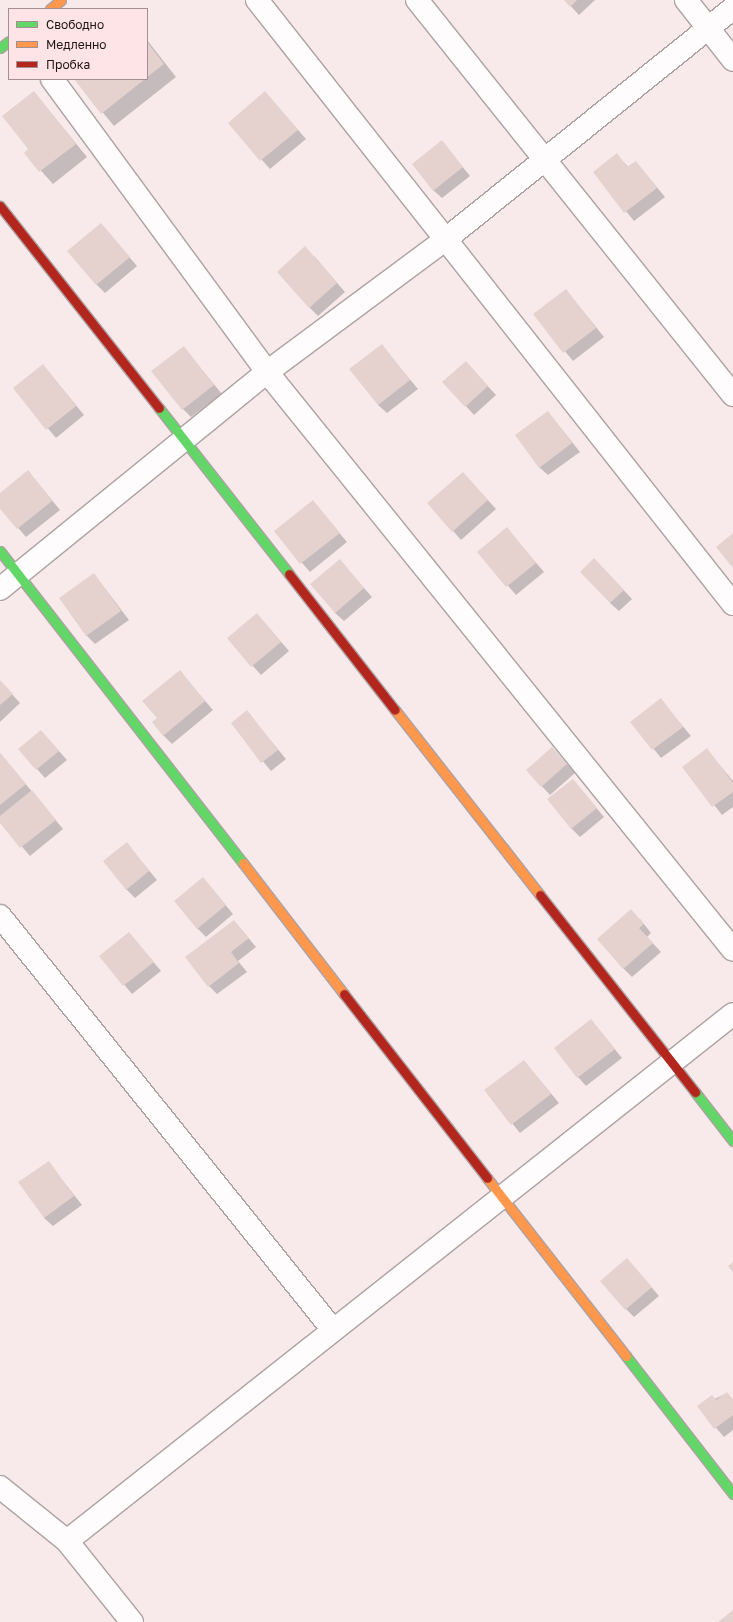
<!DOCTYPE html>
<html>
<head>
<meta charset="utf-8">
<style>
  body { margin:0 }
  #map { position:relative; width:733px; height:1622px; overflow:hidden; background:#f8eaeb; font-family:"Golos Text",sans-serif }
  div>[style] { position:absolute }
  .shadow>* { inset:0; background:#0003 }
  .building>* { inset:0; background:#e5d2ce }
  .roads { filter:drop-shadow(1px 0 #ada2a3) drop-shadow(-1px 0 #ada2a3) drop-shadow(0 1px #ada2a3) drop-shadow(0 -1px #ada2a3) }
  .street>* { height:22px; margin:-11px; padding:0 11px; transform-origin:11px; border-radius:11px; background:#fefcfc }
  .fast>* { height:9px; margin:-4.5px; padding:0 4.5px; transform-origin:4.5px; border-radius:4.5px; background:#63d668 }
  .slow>* { height:9px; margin:-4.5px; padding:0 4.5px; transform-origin:4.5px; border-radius:4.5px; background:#ff974d }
  .jam>* { height:9px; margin:-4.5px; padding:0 4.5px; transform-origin:4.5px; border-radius:4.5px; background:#b3261e }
  span { translate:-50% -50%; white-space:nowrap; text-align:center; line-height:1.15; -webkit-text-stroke:3px #fee4e7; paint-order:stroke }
  .legend { position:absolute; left:8px; top:8px; width:140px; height:72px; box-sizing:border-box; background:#fee4e7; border:1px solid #a49093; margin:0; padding:5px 7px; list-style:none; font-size:12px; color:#1c1314 }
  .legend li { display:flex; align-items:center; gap:8px; height:20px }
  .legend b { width:20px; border:1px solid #a49093 }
</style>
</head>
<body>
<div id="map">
  <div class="shadow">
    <i style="clip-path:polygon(565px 0,595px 0,579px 15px)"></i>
    <i style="clip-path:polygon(147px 40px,176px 77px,114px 126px,75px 79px,147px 79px)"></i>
    <i style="clip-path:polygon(34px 92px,87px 157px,53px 184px,25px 153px,30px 149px)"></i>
    <i style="clip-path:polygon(265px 92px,306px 139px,270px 169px,229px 123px)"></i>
    <i style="clip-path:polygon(442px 142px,470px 176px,442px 198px,433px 190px)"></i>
    <i style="clip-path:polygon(617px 155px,629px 168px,636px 162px,665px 197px,634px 221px,594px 172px)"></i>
    <i style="clip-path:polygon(101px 224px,137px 266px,105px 293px,96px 284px)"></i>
    <i style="clip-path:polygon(314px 256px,345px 292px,318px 316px,309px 307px)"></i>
    <i style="clip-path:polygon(566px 290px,604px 337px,573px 361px,534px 314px)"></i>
    <i style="clip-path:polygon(381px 345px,418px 389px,387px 413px,378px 405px)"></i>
    <i style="clip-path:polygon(183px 347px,222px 394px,191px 417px,183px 409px)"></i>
    <i style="clip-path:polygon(43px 365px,84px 415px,56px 438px,14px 388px)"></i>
    <i style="clip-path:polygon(474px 371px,496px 395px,474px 415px,444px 382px)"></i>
    <i style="clip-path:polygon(548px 412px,580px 452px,548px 475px,539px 467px)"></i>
    <i style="clip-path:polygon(28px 471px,60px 510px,26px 537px,0 507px,0 494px)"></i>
    <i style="clip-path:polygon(463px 473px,496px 509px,461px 540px,429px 503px)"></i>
    <i style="clip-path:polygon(313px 502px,347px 542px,310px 572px,275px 532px)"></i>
    <i style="clip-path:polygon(507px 529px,544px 572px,516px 595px,479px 552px)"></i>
    <i style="clip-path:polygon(340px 561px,372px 597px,344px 621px,335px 613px)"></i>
    <i style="clip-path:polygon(603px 568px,632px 599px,619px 611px,610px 603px)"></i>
    <i style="clip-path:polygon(94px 574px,129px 620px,95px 644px,86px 635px)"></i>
    <i style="clip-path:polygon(257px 614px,289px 651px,261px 675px,228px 639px)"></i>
    <i style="clip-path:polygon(180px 672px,213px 710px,172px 744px,163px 735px,158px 718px)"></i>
    <i style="clip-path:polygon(0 681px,20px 703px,0 722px)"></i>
    <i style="clip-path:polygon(661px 700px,691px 736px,661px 758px,632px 722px)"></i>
    <i style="clip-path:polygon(247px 712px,286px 759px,271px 771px,232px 724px)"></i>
    <i style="clip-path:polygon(41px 731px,67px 760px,45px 778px,19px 749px)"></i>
    <i style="clip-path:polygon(552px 748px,575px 773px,550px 795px,527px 770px)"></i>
    <i style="clip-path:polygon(707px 750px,733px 781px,733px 807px,722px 815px,684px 767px)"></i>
    <i style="clip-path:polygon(0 753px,63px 829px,30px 856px,0 821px)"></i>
    <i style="clip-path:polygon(573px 780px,604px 817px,580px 837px,571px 828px)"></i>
    <i style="clip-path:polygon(127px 844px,157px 880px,135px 898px,126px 889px)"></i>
    <i style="clip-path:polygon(203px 878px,233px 914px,206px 937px,197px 928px)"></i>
    <i style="clip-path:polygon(640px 919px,651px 933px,647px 937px,661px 952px,632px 977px,623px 968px)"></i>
    <i style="clip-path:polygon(234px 921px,256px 947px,238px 961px,247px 972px,217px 994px,209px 986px)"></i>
    <i style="clip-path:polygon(129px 933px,161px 971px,132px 994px,100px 956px)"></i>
    <i style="clip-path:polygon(591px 1020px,622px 1058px,586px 1086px,578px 1077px)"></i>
    <i style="clip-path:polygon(524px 1061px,559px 1103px,520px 1133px,486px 1091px)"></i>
    <i style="clip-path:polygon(48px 1162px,82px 1205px,53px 1226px,44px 1218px)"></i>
    <i style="clip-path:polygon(635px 1268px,659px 1296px,634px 1317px,626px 1309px)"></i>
    <i style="clip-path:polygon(727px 1393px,733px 1400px,733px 1430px,724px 1437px,698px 1407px)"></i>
  </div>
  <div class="building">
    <i style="clip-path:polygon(564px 0,577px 0,570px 7px)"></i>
    <i style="clip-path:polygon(147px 42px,164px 64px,147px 77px)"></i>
    <i style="clip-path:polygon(74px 79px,145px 79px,101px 114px)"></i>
    <i style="clip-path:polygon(34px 91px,76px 144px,39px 172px,24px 153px,28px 149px,2px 116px)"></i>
    <i style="clip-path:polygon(265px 91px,298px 130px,260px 161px,228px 123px)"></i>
    <i style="clip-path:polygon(442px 140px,463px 167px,433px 191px,412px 164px)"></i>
    <i style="clip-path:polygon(617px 153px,627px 167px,636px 161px,657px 188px,624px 213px,593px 172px)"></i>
    <i style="clip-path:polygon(101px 223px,130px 257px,96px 285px,67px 251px)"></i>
    <i style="clip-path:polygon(305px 246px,337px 283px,309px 308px,277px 272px)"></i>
    <i style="clip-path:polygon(566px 289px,596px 328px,563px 353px,533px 314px)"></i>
    <i style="clip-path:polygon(382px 344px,410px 380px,378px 405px,349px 369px)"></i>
    <i style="clip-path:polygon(184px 346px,214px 385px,182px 410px,151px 371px)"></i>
    <i style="clip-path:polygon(466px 361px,488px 386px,465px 407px,442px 382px)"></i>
    <i style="clip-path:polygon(43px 364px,76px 406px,46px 430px,13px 388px)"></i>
    <i style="clip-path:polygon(548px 411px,572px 443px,539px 468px,515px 435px)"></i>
    <i style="clip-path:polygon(28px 470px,52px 501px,17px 529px,0 509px,0 493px)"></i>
    <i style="clip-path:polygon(463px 472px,488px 500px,452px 532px,427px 503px)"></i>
    <i style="clip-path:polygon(313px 500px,340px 533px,300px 564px,274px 531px)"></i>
    <i style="clip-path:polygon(507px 527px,536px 563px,506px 587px,477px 552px)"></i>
    <i style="clip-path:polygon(733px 533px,733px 568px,716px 547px)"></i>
    <i style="clip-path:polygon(594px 558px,624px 590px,610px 603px,580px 572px)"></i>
    <i style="clip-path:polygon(340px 559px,364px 588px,335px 613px,310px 584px)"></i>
    <i style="clip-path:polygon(94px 573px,121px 611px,86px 636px,59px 598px)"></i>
    <i style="clip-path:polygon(257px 613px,281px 642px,251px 667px,227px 638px)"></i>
    <i style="clip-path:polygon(180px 670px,205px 701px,163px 736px,152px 722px,157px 718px,142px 701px)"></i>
    <i style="clip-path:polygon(0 680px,13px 694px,0 705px)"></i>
    <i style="clip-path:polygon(661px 698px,683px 727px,652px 750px,630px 722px)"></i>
    <i style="clip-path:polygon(247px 710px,278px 750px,261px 763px,231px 723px)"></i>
    <i style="clip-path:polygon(41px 730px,59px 751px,36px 770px,18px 749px)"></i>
    <i style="clip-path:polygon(552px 747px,567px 764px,541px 787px,526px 770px)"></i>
    <i style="clip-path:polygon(707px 748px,733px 783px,733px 792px,712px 807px,682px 767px)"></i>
    <i style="clip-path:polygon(0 753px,26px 784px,0 805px)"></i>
    <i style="clip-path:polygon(573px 779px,597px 808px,571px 829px,547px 799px)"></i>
    <i style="clip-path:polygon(32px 790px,56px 820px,20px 848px,0 823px,0 816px)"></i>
    <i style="clip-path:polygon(127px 842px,149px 871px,126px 890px,103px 861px)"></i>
    <i style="clip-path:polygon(203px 877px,226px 905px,197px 929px,174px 901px)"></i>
    <i style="clip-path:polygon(631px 909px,644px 924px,639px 928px,653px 943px,623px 969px,597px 939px)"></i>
    <i style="clip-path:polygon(234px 920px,249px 938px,231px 952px,239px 963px,208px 987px,185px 957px)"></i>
    <i style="clip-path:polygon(129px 932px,154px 962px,123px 986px,99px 956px)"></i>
    <i style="clip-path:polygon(591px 1019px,615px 1049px,577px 1078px,554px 1048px)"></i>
    <i style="clip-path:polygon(524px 1060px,551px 1094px,511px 1125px,484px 1090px)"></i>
    <i style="clip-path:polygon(49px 1161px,74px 1196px,44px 1218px,18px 1182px)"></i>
    <i style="clip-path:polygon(627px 1258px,652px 1287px,625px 1310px,600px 1281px)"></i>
    <i style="clip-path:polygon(733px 1262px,733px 1272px,728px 1266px)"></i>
    <i style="clip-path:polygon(727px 1392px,733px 1400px,733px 1415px,714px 1429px,697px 1406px,712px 1395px,716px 1400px)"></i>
    <i style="clip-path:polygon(733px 1610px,733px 1622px,718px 1622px)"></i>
  </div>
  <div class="roads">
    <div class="street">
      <i style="left:257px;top:0;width:769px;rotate:51.76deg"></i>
      <i style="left:417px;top:0;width:506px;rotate:51.34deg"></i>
      <i style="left:686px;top:0;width:76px;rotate:51.9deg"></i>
      <i style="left:52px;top:79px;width:363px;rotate:53.7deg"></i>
      <i style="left:267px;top:372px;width:742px;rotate:51.12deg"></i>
      <i style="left:0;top:589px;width:344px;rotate:-39.1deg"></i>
      <i style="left:267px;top:372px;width:223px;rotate:-36.6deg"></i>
      <i style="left:446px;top:239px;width:368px;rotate:-38.8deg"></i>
      <i style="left:0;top:916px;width:531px;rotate:51.19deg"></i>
      <i style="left:0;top:1487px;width:86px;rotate:38.9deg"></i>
      <i style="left:67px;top:1541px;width:104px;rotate:51.3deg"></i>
      <i style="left:67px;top:1541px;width:849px;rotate:-38.35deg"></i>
    </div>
    <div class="fast">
      <i style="left:0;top:48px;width:11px;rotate:-38deg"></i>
      <i style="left:159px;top:408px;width:211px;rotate:51.9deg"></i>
      <i style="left:0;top:551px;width:395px;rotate:52.1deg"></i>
      <i style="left:695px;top:1092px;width:62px;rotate:52.2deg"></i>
      <i style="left:626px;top:1356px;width:175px;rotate:52.2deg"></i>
    </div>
    <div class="slow">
      <i style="left:50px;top:9px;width:14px;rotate:-39deg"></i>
      <i style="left:395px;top:710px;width:235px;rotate:51.9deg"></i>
      <i style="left:243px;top:863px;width:165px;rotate:52.4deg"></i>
      <i style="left:487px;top:1178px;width:226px;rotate:52deg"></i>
    </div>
    <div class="jam">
      <i style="left:0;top:206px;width:257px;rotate:51.8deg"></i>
      <i style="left:289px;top:574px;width:172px;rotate:52.1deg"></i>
      <i style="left:540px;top:895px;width:251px;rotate:51.8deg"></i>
      <i style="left:344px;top:994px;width:233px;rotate:52.1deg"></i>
    </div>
  </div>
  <ul class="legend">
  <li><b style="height:5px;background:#63d668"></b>Свободно</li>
  <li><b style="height:5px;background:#ff974d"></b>Медленно</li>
  <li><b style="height:5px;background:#b3261e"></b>Пробка</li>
  </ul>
</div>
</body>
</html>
